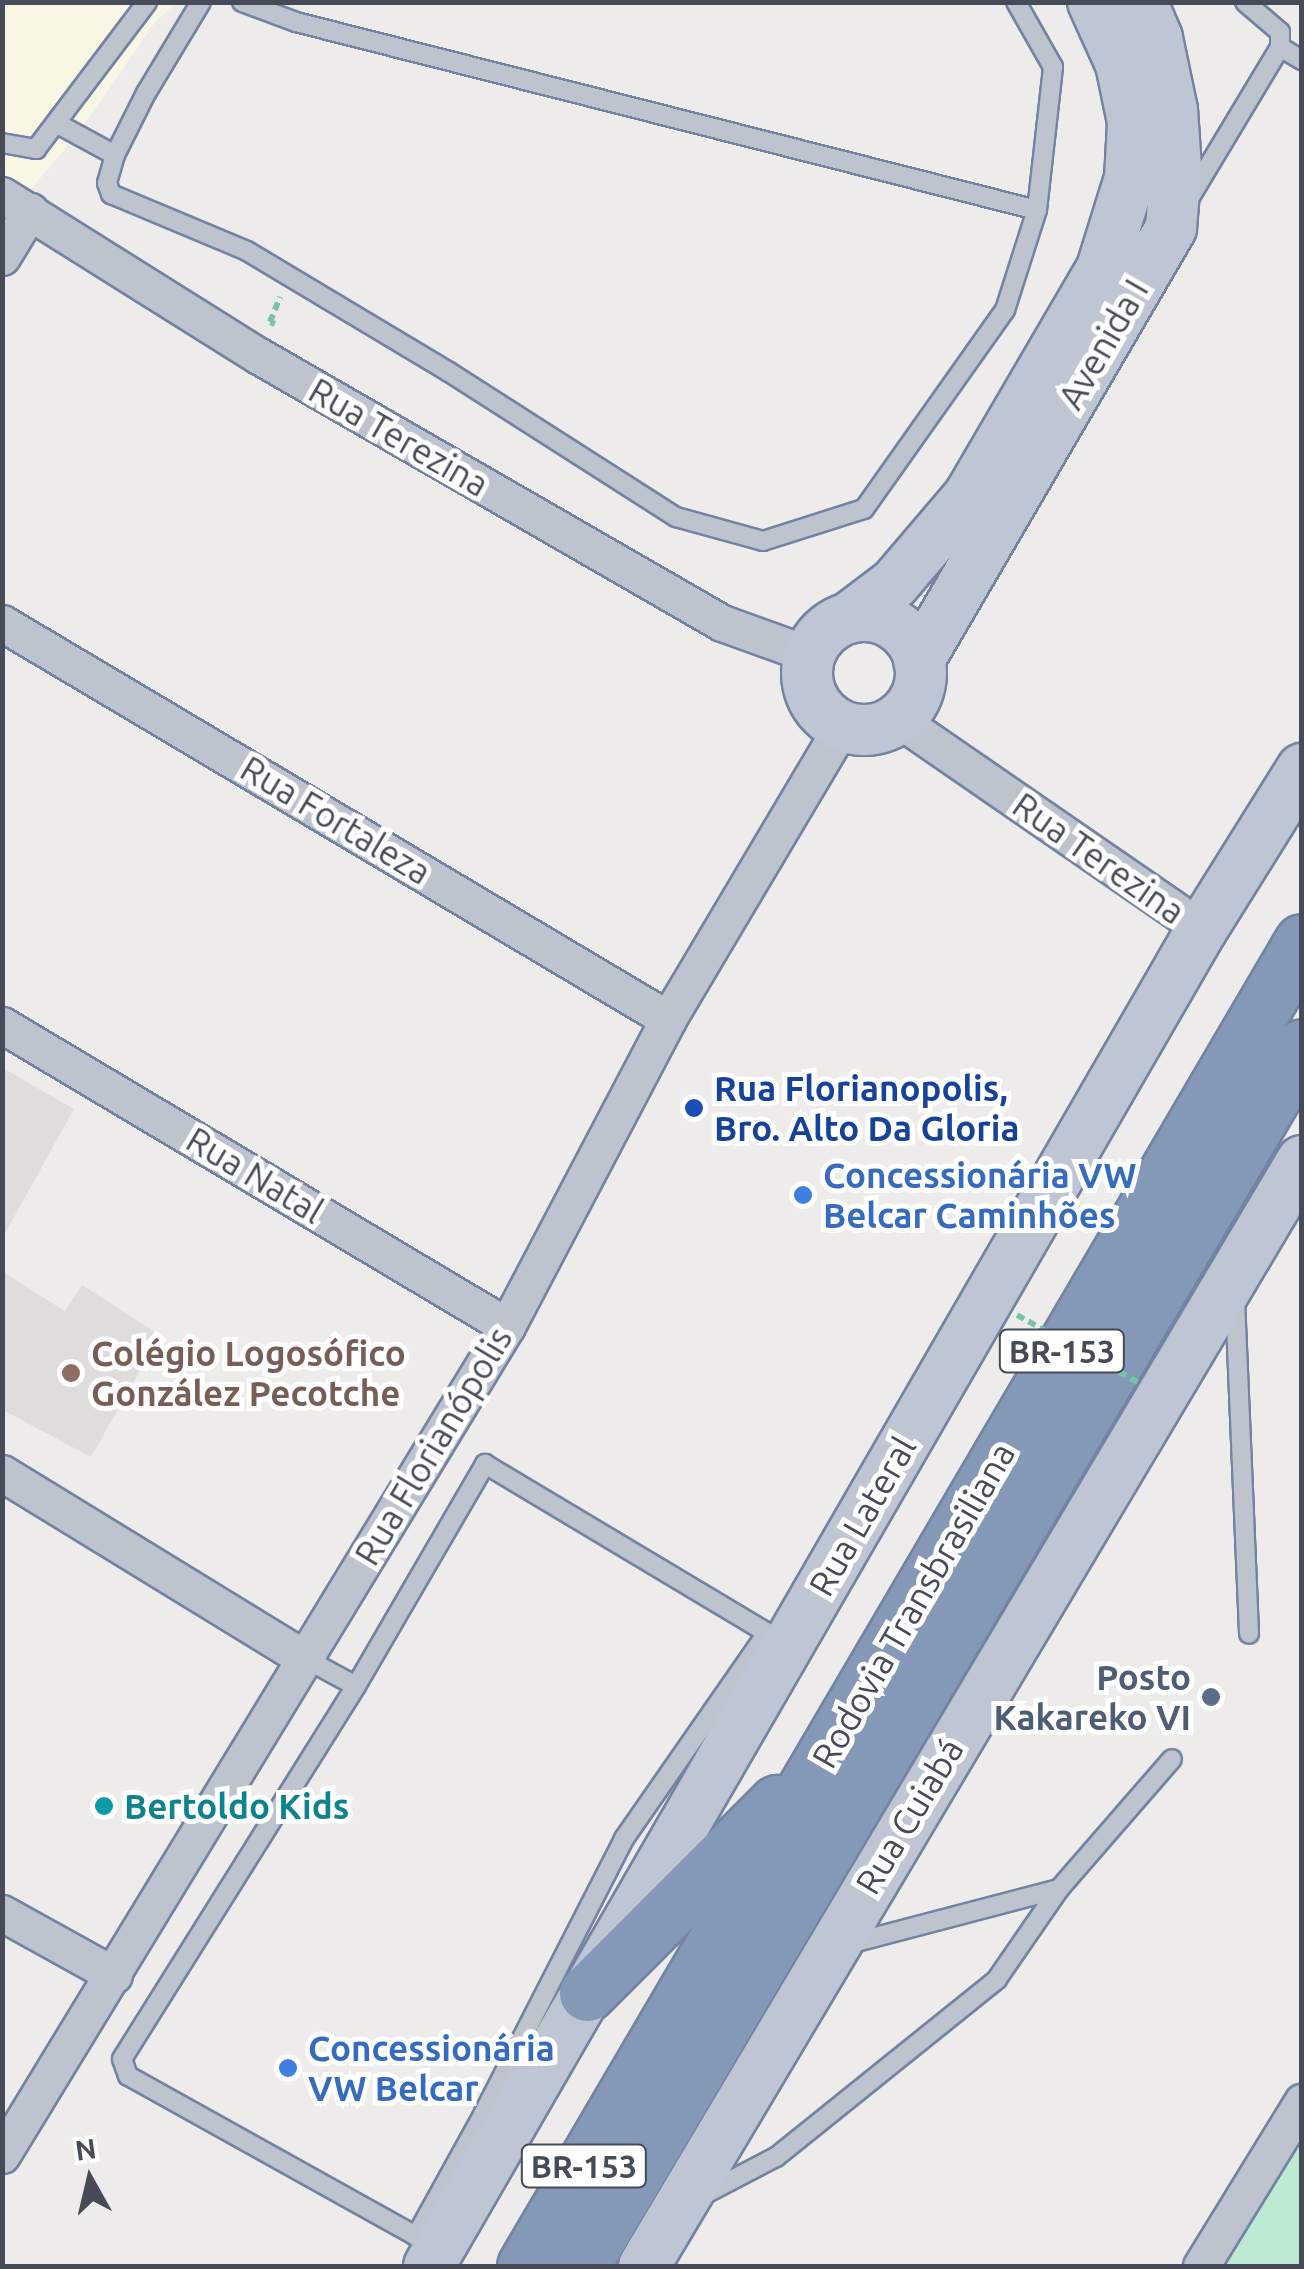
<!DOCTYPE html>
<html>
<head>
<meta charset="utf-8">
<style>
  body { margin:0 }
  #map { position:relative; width:1304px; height:2269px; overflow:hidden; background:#eeeceb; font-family:Ubuntu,sans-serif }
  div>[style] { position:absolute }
  .commercial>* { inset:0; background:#f9f6e4 }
  .education>* { inset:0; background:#dfdddc }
  .green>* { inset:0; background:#bcead3 }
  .path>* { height:6px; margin-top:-3px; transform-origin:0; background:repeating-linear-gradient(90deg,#77c4a8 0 8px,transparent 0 13px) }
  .roads { filter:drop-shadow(2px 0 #7283a3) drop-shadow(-2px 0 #7283a3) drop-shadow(0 2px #7283a3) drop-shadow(0 -2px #7283a3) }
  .lane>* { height:18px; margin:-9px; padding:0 9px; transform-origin:9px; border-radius:9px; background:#bdc4cd }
  .street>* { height:35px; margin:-17.5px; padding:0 17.5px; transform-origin:17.5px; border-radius:17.5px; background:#bdc4cd }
  .secondary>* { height:50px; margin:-25px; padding:0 25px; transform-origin:25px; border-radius:25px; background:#bfc6d3 }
  .secondary>.ring { margin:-25px; padding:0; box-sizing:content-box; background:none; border:50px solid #bfc6d3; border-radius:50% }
  .highway>* { height:55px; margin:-27.5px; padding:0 27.5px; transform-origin:27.5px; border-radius:27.5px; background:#8698b7 }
  .path-bridge>* { height:6px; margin-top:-3px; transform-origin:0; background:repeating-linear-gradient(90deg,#77c4a8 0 8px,transparent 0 13px) }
  .dots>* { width:28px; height:28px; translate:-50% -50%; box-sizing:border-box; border:5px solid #fff; border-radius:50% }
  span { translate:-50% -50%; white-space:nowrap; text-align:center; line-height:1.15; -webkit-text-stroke:10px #fff; paint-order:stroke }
  .shield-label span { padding:2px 8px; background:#fff; border:2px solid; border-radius:8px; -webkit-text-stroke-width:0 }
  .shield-label { font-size:32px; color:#454c57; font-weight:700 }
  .street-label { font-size:35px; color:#454c57 }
  .transit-label { font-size:35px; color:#164399; font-weight:700 }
  .left { translate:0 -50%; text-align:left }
  .shop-label { font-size:35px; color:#366cbe; font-weight:700 }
  .education-label { font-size:35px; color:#785e54; font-weight:700 }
  .service-label { font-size:35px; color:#4e5e75; font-weight:700 }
  .right { translate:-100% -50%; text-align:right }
  .culture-label { font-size:35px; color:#0d838f; font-weight:700 }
  .frame { position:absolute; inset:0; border:5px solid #454c57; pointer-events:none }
  .north { position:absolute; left:40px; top:2129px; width:100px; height:100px; -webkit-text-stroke:8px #fff; paint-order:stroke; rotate:352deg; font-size:28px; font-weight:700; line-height:40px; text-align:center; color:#454c57 }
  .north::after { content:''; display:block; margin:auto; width:35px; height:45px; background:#454c57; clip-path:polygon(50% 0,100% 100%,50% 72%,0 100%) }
</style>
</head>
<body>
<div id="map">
  <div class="commercial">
    <i style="clip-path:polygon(2px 3px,176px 3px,156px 21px,76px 136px,30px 190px,3px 173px)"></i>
  </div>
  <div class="education">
    <i style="clip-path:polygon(3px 1068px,74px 1109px,3px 1237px)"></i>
    <i style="clip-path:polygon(3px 1272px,65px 1311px,82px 1285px,160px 1335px,91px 1457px,3px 1410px)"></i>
  </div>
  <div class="green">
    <i style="clip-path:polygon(1301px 2132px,1301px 2266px,1220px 2266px)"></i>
  </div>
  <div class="path">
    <i style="left:275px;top:324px;width:5px;rotate:-158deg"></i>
    <i style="left:270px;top:322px;width:27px;rotate:-68deg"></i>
  </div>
  <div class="roads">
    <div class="lane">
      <i style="left:201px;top:2px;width:106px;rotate:121.1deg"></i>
      <i style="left:146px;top:93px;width:69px;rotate:116.6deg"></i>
      <i style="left:115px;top:155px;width:29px;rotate:106deg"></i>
      <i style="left:107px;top:183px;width:12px;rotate:70deg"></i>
      <i style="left:111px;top:194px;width:147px;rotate:22.7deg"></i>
      <i style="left:247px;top:251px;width:235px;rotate:30.9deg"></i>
      <i style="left:449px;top:372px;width:269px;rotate:32.6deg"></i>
      <i style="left:676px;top:517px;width:90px;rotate:15.4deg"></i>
      <i style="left:763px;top:541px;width:106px;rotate:-17.6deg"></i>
      <i style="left:864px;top:509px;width:244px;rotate:-54.7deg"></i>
      <i style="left:1005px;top:310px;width:105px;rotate:-72.3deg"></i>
      <i style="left:1037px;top:210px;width:144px;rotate:-83.6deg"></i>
      <i style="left:1053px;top:67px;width:75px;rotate:-119.6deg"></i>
      <i style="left:242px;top:2px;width:58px;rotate:20.3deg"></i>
      <i style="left:296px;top:22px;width:764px;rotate:14.24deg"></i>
      <i style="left:1280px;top:47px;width:26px;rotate:31deg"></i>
      <i style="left:56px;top:123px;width:67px;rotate:28.5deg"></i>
      <i style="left:2px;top:143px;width:35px;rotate:10deg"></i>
      <i style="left:36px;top:149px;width:184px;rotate:-52.9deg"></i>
      <i style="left:1187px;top:202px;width:181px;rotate:-59deg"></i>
      <i style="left:1280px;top:47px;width:15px;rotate:-90deg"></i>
      <i style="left:1280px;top:32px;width:46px;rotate:-139.4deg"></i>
      <i style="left:1235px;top:1299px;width:335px;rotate:87.6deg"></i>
      <i style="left:485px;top:1464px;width:329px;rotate:30.9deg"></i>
      <i style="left:767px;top:1633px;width:251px;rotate:124.8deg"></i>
      <i style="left:624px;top:1839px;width:308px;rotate:117.1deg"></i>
      <i style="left:484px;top:2113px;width:141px;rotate:118.9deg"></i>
      <i style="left:416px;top:2236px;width:329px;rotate:-150.9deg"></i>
      <i style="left:128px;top:2076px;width:18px;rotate:-109deg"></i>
      <i style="left:122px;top:2059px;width:440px;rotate:-57.9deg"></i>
      <i style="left:356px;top:1686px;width:257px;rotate:-59.8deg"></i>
      <i style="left:304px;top:1658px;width:59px;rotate:28.3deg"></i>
      <i style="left:845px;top:1945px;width:221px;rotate:-14.7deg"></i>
      <i style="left:701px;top:2196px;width:85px;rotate:-27.5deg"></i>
      <i style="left:776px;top:2157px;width:284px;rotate:-38.8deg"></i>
      <i style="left:997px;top:1979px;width:109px;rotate:-55.4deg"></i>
      <i style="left:1059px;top:1889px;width:172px;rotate:-49deg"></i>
    </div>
    <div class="street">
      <i style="left:2px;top:195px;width:303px;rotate:32.1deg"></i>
      <i style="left:259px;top:356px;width:534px;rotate:29.97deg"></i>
      <i style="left:722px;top:623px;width:91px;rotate:19.8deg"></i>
      <i style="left:2px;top:257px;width:54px;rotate:-58.7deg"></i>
      <i style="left:2px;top:623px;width:775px;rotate:30.74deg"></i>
      <i style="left:898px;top:719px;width:369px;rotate:34.6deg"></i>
      <i style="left:2px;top:1025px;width:588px;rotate:30.8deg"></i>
      <i style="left:2px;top:1473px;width:354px;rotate:31.5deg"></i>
      <i style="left:2px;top:1913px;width:128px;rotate:29deg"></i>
      <i style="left:2px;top:2155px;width:971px;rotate:-58.65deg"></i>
      <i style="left:507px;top:1326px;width:347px;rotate:-62.3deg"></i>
      <i style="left:668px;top:1019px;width:341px;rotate:-59.3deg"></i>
      <i style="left:1201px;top:2266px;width:193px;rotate:-58.4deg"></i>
    </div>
    <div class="secondary">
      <i class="ring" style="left:807px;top:616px;width:64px;height:64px"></i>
      <i style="left:849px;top:618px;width:58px;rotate:-37.3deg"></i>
      <i style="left:895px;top:583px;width:114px;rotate:-49.6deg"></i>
      <i style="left:969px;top:496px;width:264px;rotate:-59.7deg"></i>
      <i style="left:1102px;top:268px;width:94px;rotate:-72.7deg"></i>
      <i style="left:1130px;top:178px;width:56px;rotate:-86.9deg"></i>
      <i style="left:1133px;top:122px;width:59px;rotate:-101.7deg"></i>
      <i style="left:1121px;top:64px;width:68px;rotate:-114.3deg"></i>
      <i style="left:919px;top:660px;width:500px;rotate:-59.74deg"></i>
      <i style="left:1171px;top:228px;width:60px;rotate:-85.2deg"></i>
      <i style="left:1176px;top:168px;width:58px;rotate:-93.9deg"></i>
      <i style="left:1172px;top:110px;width:74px;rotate:-101.8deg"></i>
      <i style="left:1157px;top:38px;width:39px;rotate:-113deg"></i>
      <i style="left:429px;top:2266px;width:1544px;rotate:-59.97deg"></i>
      <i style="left:1202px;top:929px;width:189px;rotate:-58deg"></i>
      <i style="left:644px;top:2266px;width:1286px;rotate:-59.23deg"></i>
    </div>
    <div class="highway">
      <i style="left:587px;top:1993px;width:269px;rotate:-45deg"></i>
      <i style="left:525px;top:2266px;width:1535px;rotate:-59.59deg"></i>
      <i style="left:581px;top:2266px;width:1416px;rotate:-59.4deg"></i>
    </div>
  </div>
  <div class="path-bridge">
    <i style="left:1017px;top:1315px;width:140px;rotate:29.1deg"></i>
  </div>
  <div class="dots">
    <i style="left:694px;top:1108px;background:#1a4fb4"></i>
    <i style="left:803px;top:1195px;background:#3f7fe0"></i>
    <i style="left:71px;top:1373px;background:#8d6e63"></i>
    <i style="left:1211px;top:1697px;background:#5c6f8a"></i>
    <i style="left:104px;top:1806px;background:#0f9aa8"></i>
    <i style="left:288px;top:2068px;background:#3f7fe0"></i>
  </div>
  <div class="shield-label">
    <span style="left:1062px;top:1351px">BR-153</span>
    <span style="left:584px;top:2166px">BR-153</span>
  </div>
  <div class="street-label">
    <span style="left:1103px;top:344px;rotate:-60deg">Avenida I</span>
    <span style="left:399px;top:437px;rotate:30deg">Rua Terezina</span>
    <span style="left:336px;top:820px;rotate:31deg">Rua Fortaleza</span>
    <span style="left:1099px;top:858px;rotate:35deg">Rua Terezina</span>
    <span style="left:255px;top:1175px;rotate:31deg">Rua Natal</span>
    <span style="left:433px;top:1446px;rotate:-59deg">Rua Florianópolis</span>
    <span style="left:862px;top:1516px;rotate:-60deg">Rua Lateral</span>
    <span style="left:913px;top:1605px;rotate:-60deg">Rodovia Transbrasiliana</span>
    <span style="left:909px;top:1816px;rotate:-59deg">Rua Cuiabá</span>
  </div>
  <div class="transit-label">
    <span class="left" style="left:714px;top:1108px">Rua Florianopolis,<br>Bro. Alto Da Gloria</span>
  </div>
  <div class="shop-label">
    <span class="left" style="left:823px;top:1195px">Concessionária VW<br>Belcar Caminhões</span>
    <span class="left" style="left:308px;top:2068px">Concessionária<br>VW Belcar</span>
  </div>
  <div class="education-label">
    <span class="left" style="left:91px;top:1373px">Colégio Logosófico<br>González Pecotche</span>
  </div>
  <div class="service-label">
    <span class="right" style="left:1191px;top:1697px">Posto<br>Kakareko VI</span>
  </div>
  <div class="culture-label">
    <span class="left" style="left:124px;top:1806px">Bertoldo Kids</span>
  </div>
  <div class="frame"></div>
  <div class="north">N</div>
</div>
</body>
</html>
